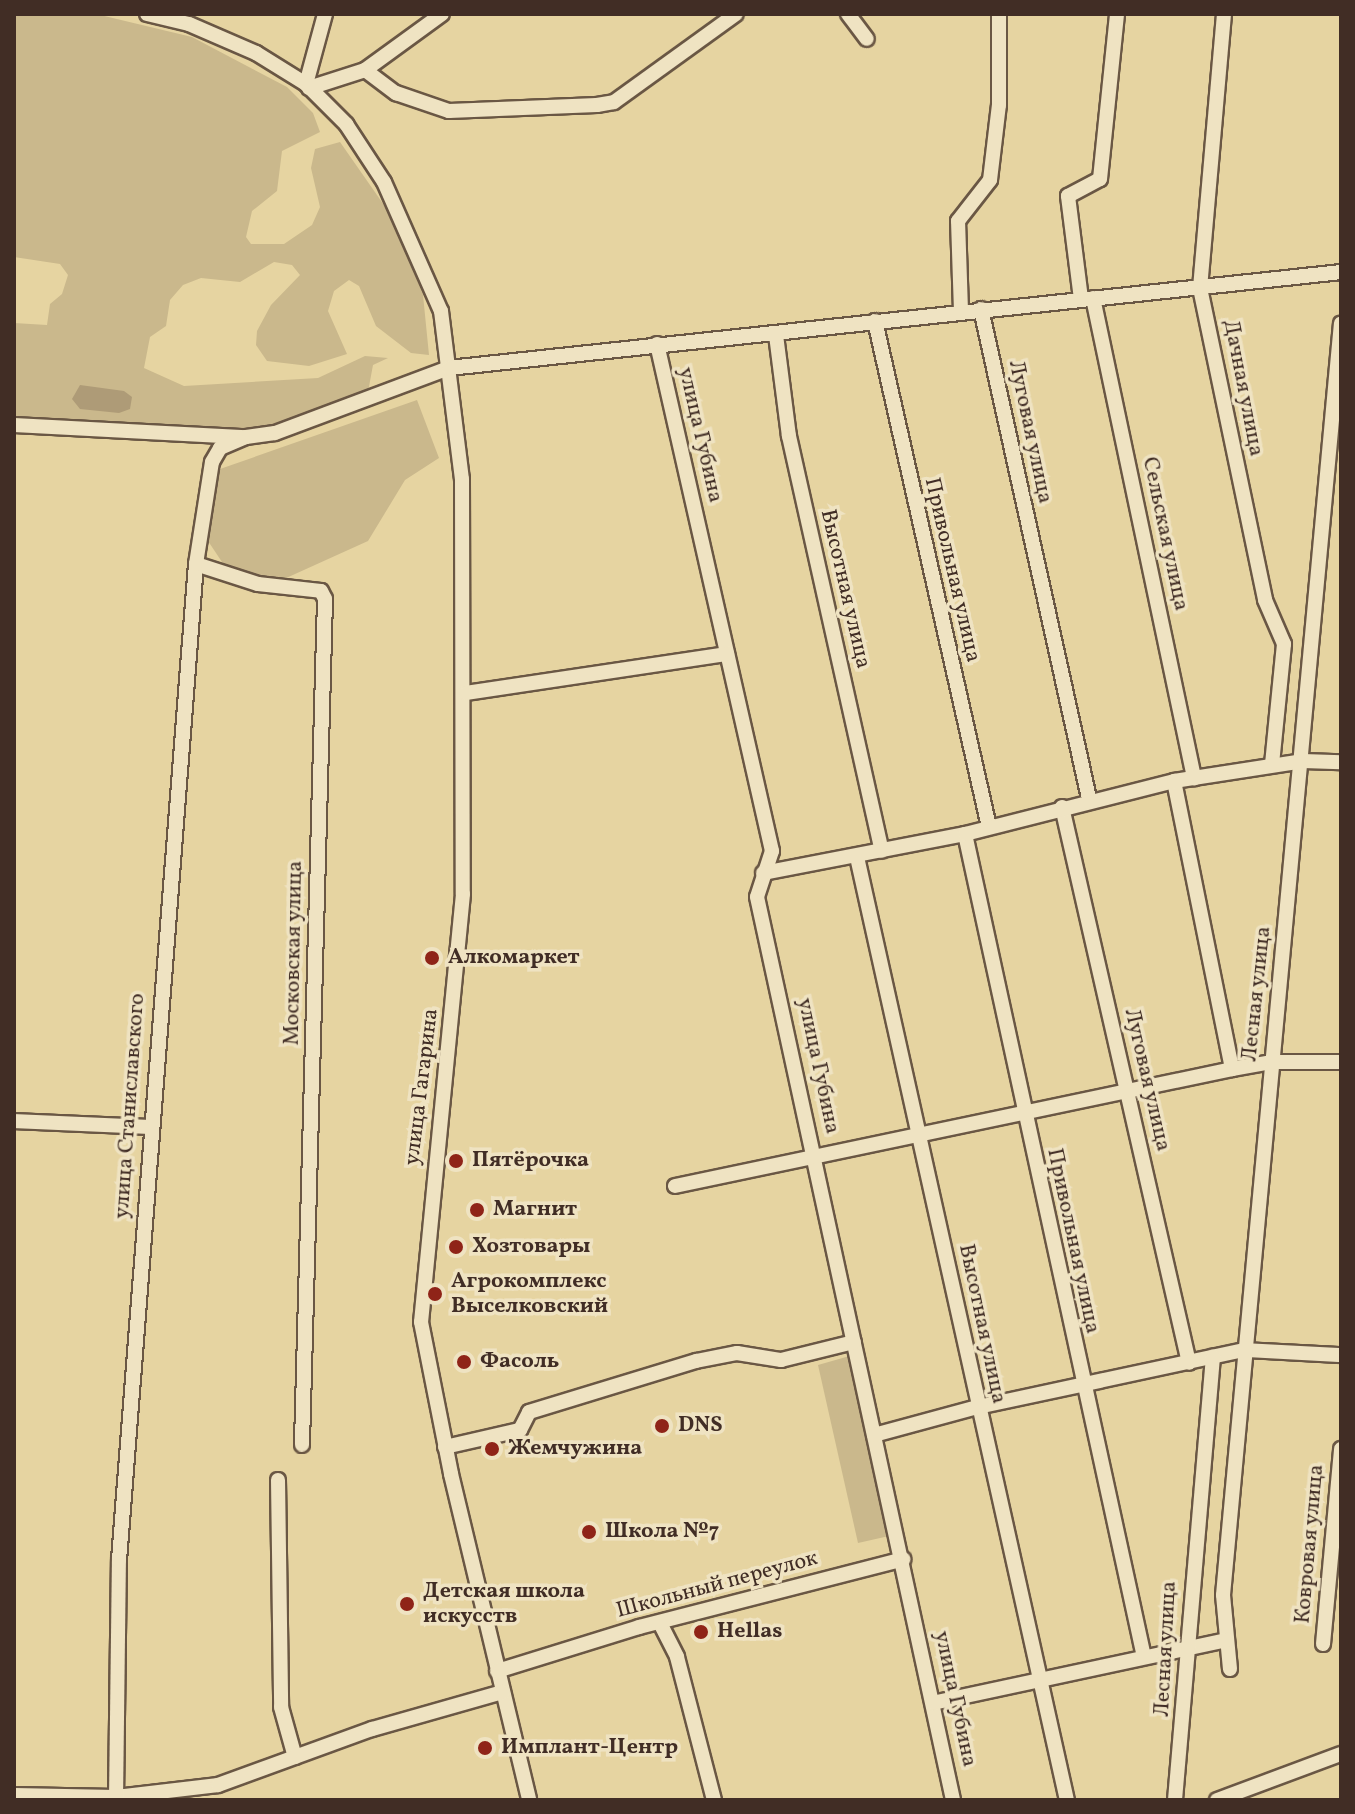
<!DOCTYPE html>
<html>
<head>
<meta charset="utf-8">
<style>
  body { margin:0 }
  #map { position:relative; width:1355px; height:1814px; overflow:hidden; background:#e6d4a1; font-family:Vollkorn,serif }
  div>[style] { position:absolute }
  .green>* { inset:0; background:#cab88c }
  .water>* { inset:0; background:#ae9b77 }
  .roads { filter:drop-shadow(2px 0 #6a5744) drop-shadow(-2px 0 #6a5744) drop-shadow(0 2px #6a5744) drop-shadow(0 -2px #6a5744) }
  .minor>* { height:14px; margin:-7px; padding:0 7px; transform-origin:7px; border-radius:7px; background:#efe3c2 }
  .dots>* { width:22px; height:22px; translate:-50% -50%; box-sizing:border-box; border:4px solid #efe3c2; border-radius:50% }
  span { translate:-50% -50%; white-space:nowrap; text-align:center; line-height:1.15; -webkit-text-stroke:7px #efe3c2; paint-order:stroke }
  .street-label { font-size:22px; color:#412d25 }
  .poi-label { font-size:22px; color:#412d25; font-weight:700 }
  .left { translate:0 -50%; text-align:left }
  .frame { position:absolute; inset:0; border:16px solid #412d25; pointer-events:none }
</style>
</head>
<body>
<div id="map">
  <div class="green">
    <i style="clip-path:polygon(14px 14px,96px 14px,192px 37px,287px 87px,313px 113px,320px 132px,282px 151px,277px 191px,252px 211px,246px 237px,251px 244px,284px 244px,312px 225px,320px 207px,311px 168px,315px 149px,340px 142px,393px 218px,423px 295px,429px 355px,411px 353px,376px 326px,359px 286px,349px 280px,334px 291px,328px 311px,347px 354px,309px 366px,267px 361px,256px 345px,257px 331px,271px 305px,300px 275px,292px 265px,274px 262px,240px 282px,201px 278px,183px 285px,170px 300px,166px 326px,150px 337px,144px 368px,184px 386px,318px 378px,365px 356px,388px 358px,373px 365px,368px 392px,281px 423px,244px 429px,14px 419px,14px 323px,47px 325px,50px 304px,62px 294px,68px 275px,60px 264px,14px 257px)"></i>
    <i style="clip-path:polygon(417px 400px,439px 458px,405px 480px,368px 541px,284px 579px,228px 571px,208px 541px,220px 469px)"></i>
    <i style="clip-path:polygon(853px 1355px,889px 1536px,858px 1543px,818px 1365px)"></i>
  </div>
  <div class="water">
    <i style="clip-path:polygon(80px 385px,124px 391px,132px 397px,130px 409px,119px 413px,80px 409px,72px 399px)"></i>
  </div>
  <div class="roads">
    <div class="minor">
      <i style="left:147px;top:14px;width:43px;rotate:13.4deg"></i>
      <i style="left:189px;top:24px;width:73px;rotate:23.4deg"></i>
      <i style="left:256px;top:53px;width:59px;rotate:31.8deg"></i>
      <i style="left:306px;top:84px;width:57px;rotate:45deg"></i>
      <i style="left:346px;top:124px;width:69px;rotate:56.8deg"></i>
      <i style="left:384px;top:182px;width:141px;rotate:66.2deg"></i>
      <i style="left:441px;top:311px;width:169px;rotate:82.9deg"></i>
      <i style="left:462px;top:479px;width:415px;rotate:89.9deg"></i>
      <i style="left:463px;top:894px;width:430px;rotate:95.6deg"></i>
      <i style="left:421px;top:1322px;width:155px;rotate:78.8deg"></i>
      <i style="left:451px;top:1474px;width:335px;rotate:76.5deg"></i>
      <i style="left:848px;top:14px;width:31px;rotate:53deg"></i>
      <i style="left:1224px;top:14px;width:275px;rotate:95deg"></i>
      <i style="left:1200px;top:288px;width:319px;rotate:78.2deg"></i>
      <i style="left:1265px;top:600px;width:48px;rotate:66.6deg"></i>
      <i style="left:1284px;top:644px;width:121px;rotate:95.7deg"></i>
      <i style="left:365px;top:70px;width:39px;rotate:37deg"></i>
      <i style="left:396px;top:93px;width:56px;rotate:18.8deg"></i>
      <i style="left:449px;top:111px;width:148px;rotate:-2.3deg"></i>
      <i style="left:597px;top:105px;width:17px;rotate:-10deg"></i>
      <i style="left:614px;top:102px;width:150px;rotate:-35.8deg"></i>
      <i style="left:306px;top:84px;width:73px;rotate:-74.8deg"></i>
      <i style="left:309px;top:88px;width:59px;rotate:-17.8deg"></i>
      <i style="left:365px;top:70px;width:95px;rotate:-36deg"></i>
      <i style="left:1093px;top:298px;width:491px;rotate:78.1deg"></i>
      <i style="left:1081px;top:299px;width:104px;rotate:-97.2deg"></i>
      <i style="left:1068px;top:196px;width:36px;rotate:-28deg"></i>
      <i style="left:1100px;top:179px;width:166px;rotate:-84.1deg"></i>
      <i style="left:981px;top:309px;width:501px;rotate:77.55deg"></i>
      <i style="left:961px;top:311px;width:90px;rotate:-91.9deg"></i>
      <i style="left:958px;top:221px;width:52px;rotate:-52deg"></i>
      <i style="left:990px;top:180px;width:76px;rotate:-83.2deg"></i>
      <i style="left:999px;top:105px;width:91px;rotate:-90deg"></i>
      <i style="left:875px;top:321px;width:519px;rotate:77.3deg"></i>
      <i style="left:776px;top:335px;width:102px;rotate:82.7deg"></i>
      <i style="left:789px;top:436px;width:425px;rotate:77.4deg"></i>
      <i style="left:657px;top:344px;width:520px;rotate:77.22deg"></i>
      <i style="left:772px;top:851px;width:48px;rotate:108.1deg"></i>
      <i style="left:757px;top:897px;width:924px;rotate:77.75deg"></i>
      <i style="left:14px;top:425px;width:232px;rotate:3deg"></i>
      <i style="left:246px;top:437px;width:29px;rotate:-8deg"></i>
      <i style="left:275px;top:433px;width:186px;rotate:-20.5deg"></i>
      <i style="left:449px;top:368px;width:897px;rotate:-6.14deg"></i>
      <i style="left:196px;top:564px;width:65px;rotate:17.9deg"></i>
      <i style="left:258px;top:584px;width:63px;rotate:6.3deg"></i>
      <i style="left:321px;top:591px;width:9px;rotate:63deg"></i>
      <i style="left:325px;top:599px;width:846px;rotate:91.56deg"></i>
      <i style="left:466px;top:693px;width:264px;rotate:-8.5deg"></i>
      <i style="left:1174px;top:781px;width:294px;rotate:78.6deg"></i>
      <i style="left:1062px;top:807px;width:570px;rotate:77.13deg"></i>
      <i style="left:965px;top:834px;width:842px;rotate:77.73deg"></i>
      <i style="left:857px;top:857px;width:966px;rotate:77.45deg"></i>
      <i style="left:763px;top:873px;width:206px;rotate:-10.9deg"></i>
      <i style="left:965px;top:834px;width:216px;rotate:-14.2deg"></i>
      <i style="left:1174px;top:781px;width:131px;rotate:-8.8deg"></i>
      <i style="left:1303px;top:761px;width:38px;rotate:2deg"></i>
      <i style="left:14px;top:1121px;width:135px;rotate:2.5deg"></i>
      <i style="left:675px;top:1186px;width:569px;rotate:-11.86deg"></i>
      <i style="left:1232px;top:1069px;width:41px;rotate:-9.9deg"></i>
      <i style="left:1272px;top:1062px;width:69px"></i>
      <i style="left:874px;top:1435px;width:108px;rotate:-15.1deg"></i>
      <i style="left:978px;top:1407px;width:273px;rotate:-12.1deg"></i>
      <i style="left:1245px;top:1350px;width:96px;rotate:3deg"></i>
      <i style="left:445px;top:1447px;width:77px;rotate:-12.8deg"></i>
      <i style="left:520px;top:1430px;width:20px;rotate:-63deg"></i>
      <i style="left:529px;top:1412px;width:175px;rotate:-17deg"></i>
      <i style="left:696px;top:1361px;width:42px;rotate:-11deg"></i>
      <i style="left:737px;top:1353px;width:45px;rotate:9deg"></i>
      <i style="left:781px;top:1360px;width:75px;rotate:-13.9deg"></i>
      <i style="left:278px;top:1480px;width:227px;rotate:89.2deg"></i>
      <i style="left:281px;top:1707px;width:52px;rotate:74.4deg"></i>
      <i style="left:660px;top:1623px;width:38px;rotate:63deg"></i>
      <i style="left:677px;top:1657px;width:148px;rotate:75.5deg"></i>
      <i style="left:1323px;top:1644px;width:196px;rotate:-84.7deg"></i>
      <i style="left:1230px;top:1669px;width:74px;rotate:-95.4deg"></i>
      <i style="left:1223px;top:1595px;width:1277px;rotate:-84.7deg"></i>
      <i style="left:497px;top:1671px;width:149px;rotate:-17.2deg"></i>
      <i style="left:639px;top:1627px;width:273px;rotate:-14.4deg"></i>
      <i style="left:933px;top:1703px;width:300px;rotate:-12.1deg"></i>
      <i style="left:14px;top:1795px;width:102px;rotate:1.1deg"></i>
      <i style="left:116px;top:1797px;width:103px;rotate:-6.7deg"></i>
      <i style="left:218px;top:1785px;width:164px;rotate:-20deg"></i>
      <i style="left:372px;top:1729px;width:136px;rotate:-15.8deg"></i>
      <i style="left:116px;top:1800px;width:240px;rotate:-89.3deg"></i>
      <i style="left:119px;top:1560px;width:999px;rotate:-85.58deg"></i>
      <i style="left:196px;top:564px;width:103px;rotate:-81.1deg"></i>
      <i style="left:212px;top:462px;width:16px;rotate:-60deg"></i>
      <i style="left:220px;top:448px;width:28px;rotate:-23deg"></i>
      <i style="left:1175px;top:1800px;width:445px;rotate:-85.1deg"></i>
      <i style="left:1217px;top:1800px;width:132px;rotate:-20.4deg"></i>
    </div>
  </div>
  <div class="dots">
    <i style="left:432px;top:958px;background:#8f2418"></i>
    <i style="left:456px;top:1161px;background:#8f2418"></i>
    <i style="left:477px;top:1210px;background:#8f2418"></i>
    <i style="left:456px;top:1247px;background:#8f2418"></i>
    <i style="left:435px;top:1294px;background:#8f2418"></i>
    <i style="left:464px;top:1362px;background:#8f2418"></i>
    <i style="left:662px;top:1426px;background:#8f2418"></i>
    <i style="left:492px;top:1449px;background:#8f2418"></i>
    <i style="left:589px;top:1532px;background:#8f2418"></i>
    <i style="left:407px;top:1604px;background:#8f2418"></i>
    <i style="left:701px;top:1632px;background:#8f2418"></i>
    <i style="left:485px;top:1748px;background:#8f2418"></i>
  </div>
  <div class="street-label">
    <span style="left:1243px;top:388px;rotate:79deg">Дачная улица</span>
    <span style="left:1030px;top:432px;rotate:78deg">Луговая улица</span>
    <span style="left:700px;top:435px;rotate:77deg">улица Губина</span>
    <span style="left:1165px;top:534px;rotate:78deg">Сельская улица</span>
    <span style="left:952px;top:570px;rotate:77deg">Привольная улица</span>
    <span style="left:845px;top:589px;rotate:77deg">Высотная улица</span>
    <span style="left:294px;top:953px;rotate:-89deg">Московская улица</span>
    <span style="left:1257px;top:994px;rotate:-84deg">Лесная улица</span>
    <span style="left:818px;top:1066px;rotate:78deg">улица Губина</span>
    <span style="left:1147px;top:1080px;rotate:77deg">Луговая улица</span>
    <span style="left:422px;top:1087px;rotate:-83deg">улица Гагарина</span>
    <span style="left:130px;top:1106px;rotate:-86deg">улица Станиславского</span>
    <span style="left:1073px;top:1241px;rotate:78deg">Привольная улица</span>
    <span style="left:982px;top:1324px;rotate:78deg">Высотная улица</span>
    <span style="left:1310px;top:1544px;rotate:-85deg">Ковровая улица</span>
    <span style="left:717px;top:1585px;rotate:-15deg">Школьный переулок</span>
    <span style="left:1166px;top:1649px;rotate:-87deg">Лесная улица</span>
    <span style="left:955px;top:1699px;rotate:78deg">улица Губина</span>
  </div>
  <div class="poi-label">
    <span class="left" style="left:448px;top:958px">Алкомаркет</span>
    <span class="left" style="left:472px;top:1161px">Пятёрочка</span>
    <span class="left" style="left:493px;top:1210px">Магнит</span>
    <span class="left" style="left:472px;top:1247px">Хозтовары</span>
    <span class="left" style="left:451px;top:1294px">Агрокомплекс<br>Выселковский</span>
    <span class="left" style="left:480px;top:1362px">Фасоль</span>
    <span class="left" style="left:678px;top:1426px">DNS</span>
    <span class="left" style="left:508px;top:1449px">Жемчужина</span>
    <span class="left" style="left:605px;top:1532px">Школа №7</span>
    <span class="left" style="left:423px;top:1604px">Детская школа<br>искусств</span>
    <span class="left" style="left:717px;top:1632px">Hellas</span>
    <span class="left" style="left:501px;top:1748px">Имплант-Центр</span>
  </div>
  <div class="frame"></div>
</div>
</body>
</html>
